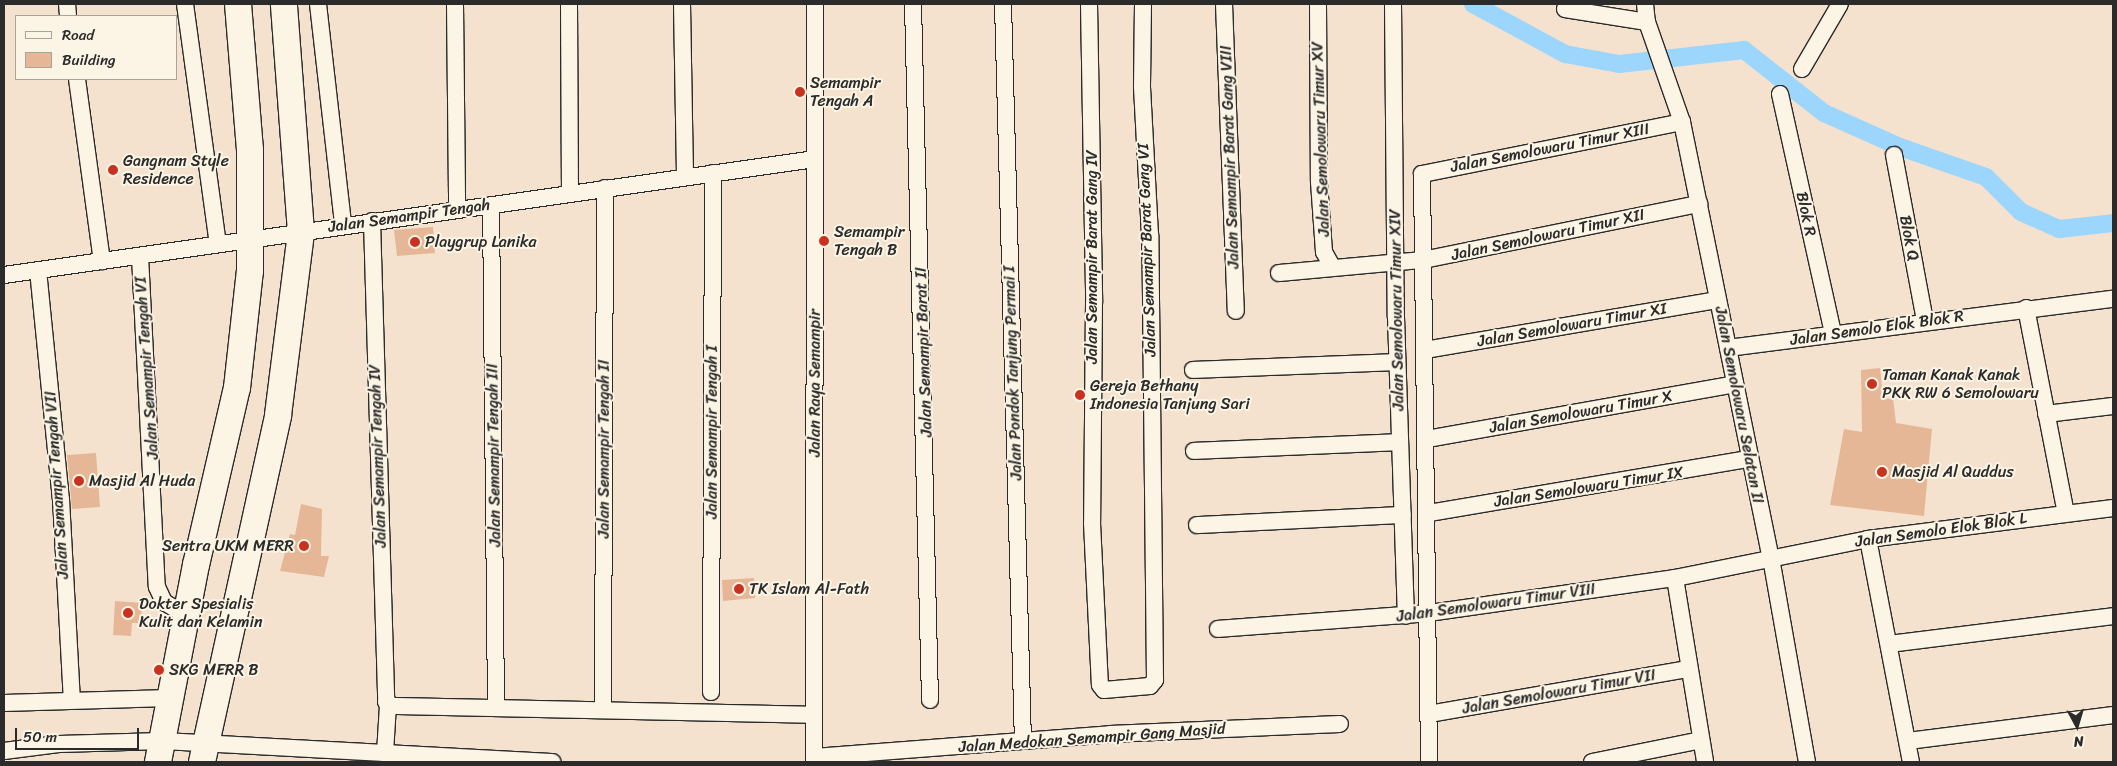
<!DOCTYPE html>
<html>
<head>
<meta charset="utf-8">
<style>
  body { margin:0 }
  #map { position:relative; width:2117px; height:766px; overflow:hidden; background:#f5e2ce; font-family:Sriracha,sans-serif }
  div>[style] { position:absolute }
  .canal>* { height:18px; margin:-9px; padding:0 9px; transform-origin:9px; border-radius:9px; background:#9cd6fc }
  .building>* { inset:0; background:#e6b797 }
  .roads { filter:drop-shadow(1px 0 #2b2b2b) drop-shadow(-1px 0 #2b2b2b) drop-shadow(0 1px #2b2b2b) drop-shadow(0 -1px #2b2b2b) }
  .minor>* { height:16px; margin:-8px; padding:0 8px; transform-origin:8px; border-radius:8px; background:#fcf5e5 }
  .primary>* { height:26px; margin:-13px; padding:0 13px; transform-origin:13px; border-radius:13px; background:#fcf5e5 }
  .dots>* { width:14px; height:14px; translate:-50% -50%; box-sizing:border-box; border:2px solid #fcf5e5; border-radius:50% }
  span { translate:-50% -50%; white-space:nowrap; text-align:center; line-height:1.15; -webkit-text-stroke:4px #fcf5e5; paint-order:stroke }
  .poi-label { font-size:16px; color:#2b2b2b }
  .left { translate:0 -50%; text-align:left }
  .right { translate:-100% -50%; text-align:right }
  .street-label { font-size:16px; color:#2b2b2b }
  .frame { position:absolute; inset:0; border:5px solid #2b2b2b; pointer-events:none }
  .legend { position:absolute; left:15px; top:15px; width:162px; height:65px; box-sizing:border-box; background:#fcf5e5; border:1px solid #a8a49b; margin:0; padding:6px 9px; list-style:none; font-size:15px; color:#2b2b2b }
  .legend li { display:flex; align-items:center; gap:10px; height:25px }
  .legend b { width:25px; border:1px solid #a8a49b }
  .north { position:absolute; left:2052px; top:701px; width:50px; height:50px; -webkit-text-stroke:4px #fcf5e5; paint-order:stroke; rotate:174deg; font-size:14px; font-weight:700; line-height:20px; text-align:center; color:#2b2b2b }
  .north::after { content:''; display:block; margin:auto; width:18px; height:22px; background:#2b2b2b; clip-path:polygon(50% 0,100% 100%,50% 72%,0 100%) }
  .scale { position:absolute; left:15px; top:728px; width:124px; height:22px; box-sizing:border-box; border:2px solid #2b2b2b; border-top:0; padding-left:6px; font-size:15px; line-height:18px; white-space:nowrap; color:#2b2b2b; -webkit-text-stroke:4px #fcf5e5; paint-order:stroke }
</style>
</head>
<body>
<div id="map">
  <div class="canal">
    <i style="left:1473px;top:4px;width:105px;rotate:28.5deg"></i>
    <i style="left:1565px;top:54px;width:55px;rotate:10.5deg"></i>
    <i style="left:1619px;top:64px;width:126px;rotate:-6.4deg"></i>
    <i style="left:1744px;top:50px;width:102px;rotate:38.2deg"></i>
    <i style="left:1824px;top:113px;width:83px;rotate:24.1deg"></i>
    <i style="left:1900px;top:147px;width:91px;rotate:19.2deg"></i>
    <i style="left:1986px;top:177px;width:49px;rotate:45deg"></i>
    <i style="left:2021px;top:212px;width:42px;rotate:24.1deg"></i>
    <i style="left:2059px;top:229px;width:54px;rotate:-6.3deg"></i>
  </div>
  <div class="building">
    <i style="clip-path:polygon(433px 227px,435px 253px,397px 256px,394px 230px)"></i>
    <i style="clip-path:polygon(1880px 368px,1883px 399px,1893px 398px,1896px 423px,1932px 429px,1924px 516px,1830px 505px,1844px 429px,1862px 432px,1861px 370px)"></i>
    <i style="clip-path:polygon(96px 453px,100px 507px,72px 509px,67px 455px)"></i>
    <i style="clip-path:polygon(301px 504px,322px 509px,321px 556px,329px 556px,324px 577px,280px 571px,290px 534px,295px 535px)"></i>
    <i style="clip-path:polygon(754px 578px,755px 598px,723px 601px,722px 580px)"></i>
    <i style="clip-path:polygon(115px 601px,142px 603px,141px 623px,132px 623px,131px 636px,113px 635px)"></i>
  </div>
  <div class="roads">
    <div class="minor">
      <i style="left:67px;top:4px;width:12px;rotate:85deg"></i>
      <i style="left:185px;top:4px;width:242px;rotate:82.2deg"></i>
      <i style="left:318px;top:4px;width:222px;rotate:83.5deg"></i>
      <i style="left:455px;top:4px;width:205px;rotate:89.4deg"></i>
      <i style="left:569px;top:4px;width:189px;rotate:89.7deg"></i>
      <i style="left:682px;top:4px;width:173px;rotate:89deg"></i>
      <i style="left:913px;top:4px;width:696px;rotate:88.6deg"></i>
      <i style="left:1003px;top:4px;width:737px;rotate:88.45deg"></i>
      <i style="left:1089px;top:4px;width:299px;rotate:89deg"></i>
      <i style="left:1094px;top:303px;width:220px;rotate:90.5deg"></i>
      <i style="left:1092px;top:523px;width:162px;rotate:87.2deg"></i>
      <i style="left:1100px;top:685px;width:6px;rotate:51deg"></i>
      <i style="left:1104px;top:690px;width:46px;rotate:-5deg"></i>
      <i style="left:1150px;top:686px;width:8px;rotate:-50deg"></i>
      <i style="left:1155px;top:680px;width:445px;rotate:-90.6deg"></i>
      <i style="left:1150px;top:235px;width:149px;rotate:-93.1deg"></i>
      <i style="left:1142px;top:86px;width:82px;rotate:-89.3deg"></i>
      <i style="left:1224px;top:4px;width:307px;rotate:87.8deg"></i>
      <i style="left:1318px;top:4px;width:178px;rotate:89.7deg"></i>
      <i style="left:1319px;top:182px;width:70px;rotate:85.9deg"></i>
      <i style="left:1324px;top:252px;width:18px;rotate:61deg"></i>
      <i style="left:1393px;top:4px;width:313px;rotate:89.5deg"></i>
      <i style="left:1396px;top:317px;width:299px;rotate:88.1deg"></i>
      <i style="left:1645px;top:4px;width:18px;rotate:84deg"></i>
      <i style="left:1647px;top:22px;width:106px;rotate:70.7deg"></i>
      <i style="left:1682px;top:122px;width:445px;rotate:78.5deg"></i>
      <i style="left:1771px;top:558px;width:207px;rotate:80deg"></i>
      <i style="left:1565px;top:9px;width:83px;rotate:9deg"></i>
      <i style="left:1802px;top:69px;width:75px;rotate:-59.7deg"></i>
      <i style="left:77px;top:79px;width:184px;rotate:82.2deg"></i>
      <i style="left:1780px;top:94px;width:246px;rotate:77.5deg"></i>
      <i style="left:1894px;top:155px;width:169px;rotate:79.4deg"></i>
      <i style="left:491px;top:205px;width:500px;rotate:89.43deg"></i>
      <i style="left:372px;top:221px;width:481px;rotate:88.3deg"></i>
      <i style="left:386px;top:702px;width:8px;rotate:30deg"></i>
      <i style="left:393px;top:706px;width:421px;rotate:1.2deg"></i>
      <i style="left:140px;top:256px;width:331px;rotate:87.1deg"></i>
      <i style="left:157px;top:587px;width:17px;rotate:65deg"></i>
      <i style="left:164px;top:602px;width:26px;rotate:31deg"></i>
      <i style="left:38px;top:270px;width:230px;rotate:84.3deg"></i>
      <i style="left:61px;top:499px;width:201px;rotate:86.9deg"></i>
      <i style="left:1279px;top:273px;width:145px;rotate:-5.2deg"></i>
      <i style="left:1423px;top:260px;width:282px;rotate:-11.5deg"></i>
      <i style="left:4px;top:275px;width:819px;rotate:-8.14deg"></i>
      <i style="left:2026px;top:308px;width:209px;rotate:79deg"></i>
      <i style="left:1728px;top:348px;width:388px;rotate:-7.3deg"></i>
      <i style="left:1425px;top:350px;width:297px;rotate:-9.7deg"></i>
      <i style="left:1193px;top:370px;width:204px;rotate:-2.2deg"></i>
      <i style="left:2046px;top:414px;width:67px;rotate:-6.8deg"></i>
      <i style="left:1427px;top:439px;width:313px;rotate:-10.1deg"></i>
      <i style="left:1194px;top:451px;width:206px;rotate:-2.5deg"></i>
      <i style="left:1429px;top:513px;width:324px;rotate:-9.6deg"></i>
      <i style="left:1197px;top:525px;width:206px;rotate:-2.8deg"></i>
      <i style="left:1868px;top:539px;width:227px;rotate:79.1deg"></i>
      <i style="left:1675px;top:578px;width:186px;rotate:80.7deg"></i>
      <i style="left:1218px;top:629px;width:212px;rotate:-4.3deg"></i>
      <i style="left:1429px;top:613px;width:248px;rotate:-8.1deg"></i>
      <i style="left:1675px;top:578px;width:197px;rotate:-11.4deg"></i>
      <i style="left:1868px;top:539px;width:247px;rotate:-7.2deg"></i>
      <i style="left:1889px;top:644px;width:226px;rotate:-7.1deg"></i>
      <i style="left:711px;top:692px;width:519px;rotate:-89.78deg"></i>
      <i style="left:4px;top:703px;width:165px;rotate:-1.7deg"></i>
      <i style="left:603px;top:709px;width:521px;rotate:-89.78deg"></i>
      <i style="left:1429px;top:714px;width:263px;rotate:-9.9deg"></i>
      <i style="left:1908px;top:741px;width:207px;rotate:-7.2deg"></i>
      <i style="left:4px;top:751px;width:55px;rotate:-7.3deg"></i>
      <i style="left:59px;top:744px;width:103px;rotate:-1.7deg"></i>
      <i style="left:162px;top:741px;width:391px;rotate:3.1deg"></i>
      <i style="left:385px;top:753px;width:48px;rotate:-86.4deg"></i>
      <i style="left:814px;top:757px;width:297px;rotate:-4.4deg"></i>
      <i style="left:1110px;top:734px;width:230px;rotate:-2.5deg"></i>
      <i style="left:814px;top:762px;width:758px;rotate:-89.92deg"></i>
      <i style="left:1429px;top:762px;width:588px;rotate:-90.68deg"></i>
      <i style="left:1422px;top:174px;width:265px;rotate:-11.3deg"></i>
      <i style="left:1592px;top:762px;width:111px;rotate:-11.4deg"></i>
    </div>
    <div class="primary">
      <i style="left:158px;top:762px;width:201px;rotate:-79.1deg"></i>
      <i style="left:196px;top:565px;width:182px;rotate:-77deg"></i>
      <i style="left:237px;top:388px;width:118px;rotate:-83.7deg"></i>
      <i style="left:250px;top:271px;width:121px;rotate:-90deg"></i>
      <i style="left:250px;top:150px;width:146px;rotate:-94.7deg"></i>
      <i style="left:202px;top:762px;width:355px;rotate:-77.6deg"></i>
      <i style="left:278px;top:415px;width:184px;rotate:-82.8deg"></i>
      <i style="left:301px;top:232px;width:229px;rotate:-94.3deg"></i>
    </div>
  </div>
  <div class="dots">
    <i style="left:800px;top:92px;background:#c8321e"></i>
    <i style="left:113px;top:170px;background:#c8321e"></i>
    <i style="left:824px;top:241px;background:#c8321e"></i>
    <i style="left:415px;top:242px;background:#c8321e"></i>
    <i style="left:1872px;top:384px;background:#c8321e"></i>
    <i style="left:1080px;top:395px;background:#c8321e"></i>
    <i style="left:1882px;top:472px;background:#c8321e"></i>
    <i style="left:79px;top:481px;background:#c8321e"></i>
    <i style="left:304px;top:546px;background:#c8321e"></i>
    <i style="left:739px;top:589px;background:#c8321e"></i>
    <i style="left:128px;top:613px;background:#c8321e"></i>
    <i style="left:159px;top:670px;background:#c8321e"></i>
  </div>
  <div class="poi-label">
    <span class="left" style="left:810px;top:92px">Semampir<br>Tengah A</span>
    <span class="left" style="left:123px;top:170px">Gangnam Style<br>Residence</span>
    <span class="left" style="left:834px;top:241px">Semampir<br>Tengah B</span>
    <span class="left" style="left:425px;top:242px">Playgrup Lanika</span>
    <span class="left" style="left:1882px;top:384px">Taman Kanak Kanak<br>PKK RW 6 Semolowaru</span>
    <span class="left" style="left:1090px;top:395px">Gereja Bethany<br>Indonesia Tanjung Sari</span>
    <span class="left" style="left:1892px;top:472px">Masjid Al Quddus</span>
    <span class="left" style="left:89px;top:481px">Masjid Al Huda</span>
    <span class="right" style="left:294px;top:546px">Sentra UKM MERR</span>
    <span class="left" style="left:749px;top:589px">TK Islam Al-Fath</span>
    <span class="left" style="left:139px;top:613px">Dokter Spesialis<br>Kulit dan Kelamin</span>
    <span class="left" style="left:169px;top:670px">SKG MERR B</span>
  </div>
  <div class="street-label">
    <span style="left:1321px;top:139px;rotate:-92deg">Jalan Semolowaru Timur XV</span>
    <span style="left:1550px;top:148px;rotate:-11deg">Jalan Semolowaru Timur XIII</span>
    <span style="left:1230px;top:157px;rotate:-92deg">Jalan Semampir Barat Gang VIII</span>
    <span style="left:1806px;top:214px;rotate:78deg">Blok R</span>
    <span style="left:409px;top:216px;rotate:-8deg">Jalan Semampir Tengah</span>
    <span style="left:1548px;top:235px;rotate:-12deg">Jalan Semolowaru Timur XII</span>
    <span style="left:1909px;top:238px;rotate:79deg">Blok Q</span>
    <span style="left:1147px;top:250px;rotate:-92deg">Jalan Semampir Barat Gang VI</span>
    <span style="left:1092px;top:257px;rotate:-90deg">Jalan Semampir Barat Gang IV</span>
    <span style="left:1397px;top:310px;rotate:-91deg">Jalan Semolowaru Timur XIV</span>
    <span style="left:1572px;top:325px;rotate:-10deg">Jalan Semolowaru Timur XI</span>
    <span style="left:1877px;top:328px;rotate:-8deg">Jalan Semolo Elok Blok R</span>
    <span style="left:924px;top:352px;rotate:-92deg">Jalan Semampir Barat II</span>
    <span style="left:147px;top:368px;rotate:-94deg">Jalan Semampir Tengah VI</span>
    <span style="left:1013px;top:373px;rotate:-92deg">Jalan Pondok Tanjung Permai I</span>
    <span style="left:815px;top:383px;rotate:-90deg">Jalan Raya Semampir</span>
    <span style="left:1739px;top:405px;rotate:79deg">Jalan Semolowaru Selatan II</span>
    <span style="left:1581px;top:412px;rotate:-10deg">Jalan Semolowaru Timur X</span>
    <span style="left:712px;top:432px;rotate:-90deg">Jalan Semampir Tengah I</span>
    <span style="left:604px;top:449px;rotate:-90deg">Jalan Semampir Tengah II</span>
    <span style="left:494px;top:455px;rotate:-91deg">Jalan Semampir Tengah III</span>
    <span style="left:378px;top:456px;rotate:-92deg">Jalan Semampir Tengah IV</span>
    <span style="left:57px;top:485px;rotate:-94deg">Jalan Semampir Tengah VII</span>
    <span style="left:1589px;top:487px;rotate:-9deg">Jalan Semolowaru Timur IX</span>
    <span style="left:1941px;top:530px;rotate:-8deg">Jalan Semolo Elok Blok L</span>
    <span style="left:1496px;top:603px;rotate:-8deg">Jalan Semolowaru Timur VIII</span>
    <span style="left:1559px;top:692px;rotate:-10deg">Jalan Semolowaru Timur VII</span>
    <span style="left:1092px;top:738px;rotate:-4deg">Jalan Medokan Semampir Gang Masjid</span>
  </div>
  <div class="frame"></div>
  <ul class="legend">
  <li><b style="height:6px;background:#fcf5e5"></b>Road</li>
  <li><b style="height:14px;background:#e6b797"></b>Building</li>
  </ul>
  <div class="north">N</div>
  <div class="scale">50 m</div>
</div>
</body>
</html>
